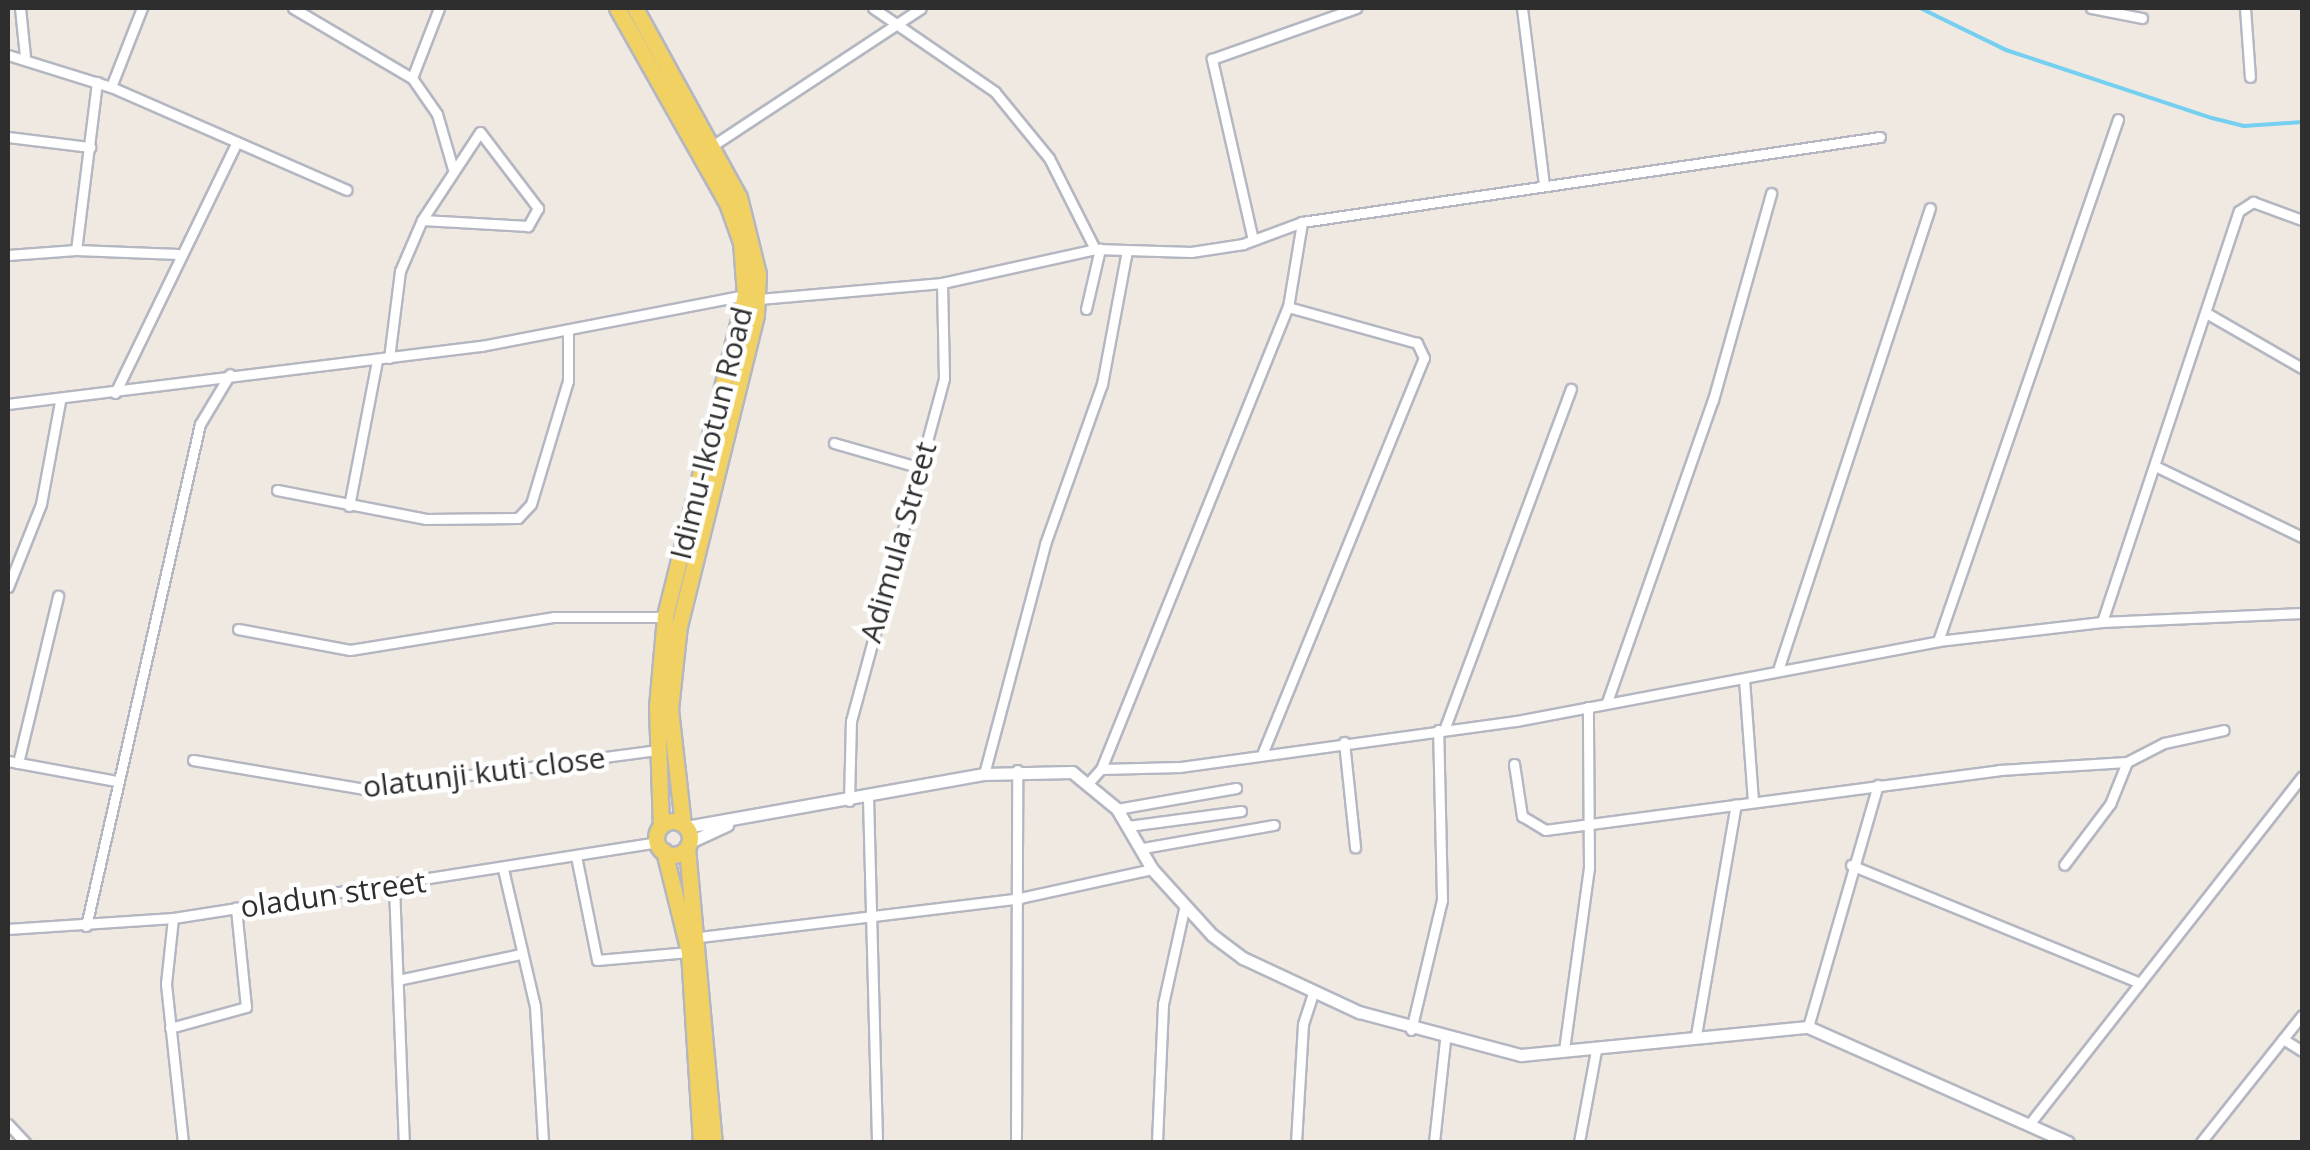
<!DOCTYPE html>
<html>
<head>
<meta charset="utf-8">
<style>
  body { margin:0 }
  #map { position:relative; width:2310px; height:1150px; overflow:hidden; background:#efe9e1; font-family:"Open Sans",sans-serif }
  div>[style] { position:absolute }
  .stream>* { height:4px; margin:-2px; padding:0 2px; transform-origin:2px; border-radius:2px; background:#75cff0 }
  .roads { filter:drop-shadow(2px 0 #b4b7c1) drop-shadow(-2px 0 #b4b7c1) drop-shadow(0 2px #b4b7c1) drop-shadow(0 -2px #b4b7c1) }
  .minor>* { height:9px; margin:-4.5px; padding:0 4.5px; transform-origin:4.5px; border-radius:4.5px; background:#fff }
  .tertiary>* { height:11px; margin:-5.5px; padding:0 5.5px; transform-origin:5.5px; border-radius:5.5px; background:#fff }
  .primary>* { height:15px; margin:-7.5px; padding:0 7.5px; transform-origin:7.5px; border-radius:7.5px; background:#f2d163 }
  .primary>.ring { margin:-7.5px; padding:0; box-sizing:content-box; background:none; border:15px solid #f2d163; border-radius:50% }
  span { translate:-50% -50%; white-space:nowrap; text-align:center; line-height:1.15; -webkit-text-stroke:9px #fff; paint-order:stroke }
  .street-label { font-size:30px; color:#2e2e2e }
  .frame { position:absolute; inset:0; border:10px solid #2e2e2e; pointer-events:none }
</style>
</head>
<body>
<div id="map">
  <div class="stream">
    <i style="left:1920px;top:8px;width:96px;rotate:26deg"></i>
    <i style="left:2006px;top:50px;width:217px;rotate:18.3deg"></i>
    <i style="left:2212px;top:118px;width:33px;rotate:14deg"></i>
    <i style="left:2244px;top:126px;width:58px;rotate:-3.9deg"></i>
  </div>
  <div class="roads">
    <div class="minor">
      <i style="left:20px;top:8px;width:48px;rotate:84.1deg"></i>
      <i style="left:293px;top:8px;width:138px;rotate:30.5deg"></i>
      <i style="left:412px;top:78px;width:44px;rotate:55.2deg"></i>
      <i style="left:437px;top:114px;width:57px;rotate:73.8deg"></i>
      <i style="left:873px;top:8px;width:148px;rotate:34.5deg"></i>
      <i style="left:995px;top:92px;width:85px;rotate:50.7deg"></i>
      <i style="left:1049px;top:158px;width:102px;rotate:63.2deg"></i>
      <i style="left:1522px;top:8px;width:178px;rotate:82.9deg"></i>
      <i style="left:2091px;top:8px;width:52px;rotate:11.1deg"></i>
      <i style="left:2245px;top:8px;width:69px;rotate:85.9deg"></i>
      <i style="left:8px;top:55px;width:108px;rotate:17.3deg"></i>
      <i style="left:111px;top:87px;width:257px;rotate:23.6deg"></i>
      <i style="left:412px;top:78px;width:75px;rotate:-68.9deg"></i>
      <i style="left:97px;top:82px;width:169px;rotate:97.1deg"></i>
      <i style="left:76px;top:250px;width:102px;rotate:2.2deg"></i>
      <i style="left:111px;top:87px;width:85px;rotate:-68.6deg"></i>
      <i style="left:8px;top:137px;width:83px;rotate:7deg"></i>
      <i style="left:712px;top:146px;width:250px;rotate:-33.4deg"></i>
      <i style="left:1253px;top:240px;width:186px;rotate:-102.8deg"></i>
      <i style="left:1212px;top:59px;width:153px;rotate:-19.5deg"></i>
      <i style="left:8px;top:255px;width:68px;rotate:-4.2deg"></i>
      <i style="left:759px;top:299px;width:184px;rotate:-5deg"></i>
      <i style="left:942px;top:283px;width:157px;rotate:-12.5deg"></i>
      <i style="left:1095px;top:249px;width:96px;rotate:1.8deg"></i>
      <i style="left:1191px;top:252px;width:53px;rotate:-8.7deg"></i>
      <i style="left:1243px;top:244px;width:63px;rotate:-20.4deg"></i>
      <i style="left:1302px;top:222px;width:584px;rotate:-8.37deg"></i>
      <i style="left:1086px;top:309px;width:62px;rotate:-76.9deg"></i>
      <i style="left:2208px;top:314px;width:108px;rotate:29.9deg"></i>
      <i style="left:389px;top:358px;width:88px;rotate:-82.8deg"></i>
      <i style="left:400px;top:271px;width:56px;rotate:-66.7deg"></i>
      <i style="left:422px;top:220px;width:105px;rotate:-56.6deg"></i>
      <i style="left:480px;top:132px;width:96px;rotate:52.7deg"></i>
      <i style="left:538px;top:208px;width:21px;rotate:119deg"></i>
      <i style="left:528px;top:226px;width:106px;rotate:-176.8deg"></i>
      <i style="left:115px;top:393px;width:279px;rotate:-64.1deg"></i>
      <i style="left:8px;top:404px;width:477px;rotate:-7deg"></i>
      <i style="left:481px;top:346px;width:269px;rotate:-10.9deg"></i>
      <i style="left:834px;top:443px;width:91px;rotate:16deg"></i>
      <i style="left:2155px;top:466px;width:163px;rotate:25.8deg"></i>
      <i style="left:277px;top:490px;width:152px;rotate:11deg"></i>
      <i style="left:426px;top:519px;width:92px;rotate:-0.6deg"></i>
      <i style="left:518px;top:518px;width:19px;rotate:-47deg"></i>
      <i style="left:531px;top:504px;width:128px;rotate:-73.3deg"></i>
      <i style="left:568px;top:381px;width:48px;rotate:-90deg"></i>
      <i style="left:349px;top:506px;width:149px;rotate:-79.1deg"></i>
      <i style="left:8px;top:587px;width:89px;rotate:-68.3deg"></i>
      <i style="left:41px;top:504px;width:105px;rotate:-79.5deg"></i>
      <i style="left:2102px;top:622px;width:433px;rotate:-71.6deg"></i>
      <i style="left:2239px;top:211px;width:17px;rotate:-33deg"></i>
      <i style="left:2253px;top:202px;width:52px;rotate:20.2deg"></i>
      <i style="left:238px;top:629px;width:114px;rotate:10.6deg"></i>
      <i style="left:350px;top:650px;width:207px;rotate:-9.2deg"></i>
      <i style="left:554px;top:617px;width:111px"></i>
      <i style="left:1938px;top:641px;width:552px;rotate:-70.97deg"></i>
      <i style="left:1779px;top:667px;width:483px;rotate:-71.8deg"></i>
      <i style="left:1744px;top:679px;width:122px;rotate:85.8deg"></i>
      <i style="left:1607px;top:702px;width:320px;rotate:-70.7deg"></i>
      <i style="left:1713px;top:400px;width:215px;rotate:-74.3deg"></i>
      <i style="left:1444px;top:730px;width:364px;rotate:-69.6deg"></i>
      <i style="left:1344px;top:742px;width:106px;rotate:84deg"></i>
      <i style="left:1263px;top:752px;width:426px;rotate:-67.8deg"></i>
      <i style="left:1424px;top:358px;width:17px;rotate:-115deg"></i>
      <i style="left:1417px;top:343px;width:134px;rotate:-164.4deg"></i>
      <i style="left:193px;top:760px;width:174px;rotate:9.6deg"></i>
      <i style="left:365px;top:789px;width:296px;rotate:-7.6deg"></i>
      <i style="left:8px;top:761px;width:110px;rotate:10.5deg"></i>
      <i style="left:2127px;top:762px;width:42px;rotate:-27.2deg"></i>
      <i style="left:2164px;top:743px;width:61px;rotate:-12.2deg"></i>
      <i style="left:18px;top:763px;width:172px;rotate:-76.5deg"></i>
      <i style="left:1514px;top:764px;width:53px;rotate:81.3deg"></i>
      <i style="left:1522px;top:816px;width:27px;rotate:31deg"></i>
      <i style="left:1545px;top:830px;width:458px;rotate:-7.5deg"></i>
      <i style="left:1999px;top:770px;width:128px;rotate:-3.6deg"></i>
      <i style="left:2127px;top:762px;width:45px;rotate:112deg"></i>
      <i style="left:2110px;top:804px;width:76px;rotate:127deg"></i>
      <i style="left:1101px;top:769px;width:498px;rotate:-68deg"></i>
      <i style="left:1288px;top:307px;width:86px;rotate:-80.6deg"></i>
      <i style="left:984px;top:774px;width:238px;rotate:-75.1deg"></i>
      <i style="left:1045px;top:544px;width:170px;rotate:-70.4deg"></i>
      <i style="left:1102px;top:384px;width:135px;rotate:-79.4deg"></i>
      <i style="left:1091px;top:780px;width:15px;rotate:-48deg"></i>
      <i style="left:1101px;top:769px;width:79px;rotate:-1.5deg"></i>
      <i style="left:1180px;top:767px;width:339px;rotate:-7.8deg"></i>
      <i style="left:1516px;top:721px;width:430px;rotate:-10.7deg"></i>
      <i style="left:1938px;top:641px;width:165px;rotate:-6.6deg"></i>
      <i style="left:2102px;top:622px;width:200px;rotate:-2.6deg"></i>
      <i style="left:868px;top:797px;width:345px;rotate:88.5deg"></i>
      <i style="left:849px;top:801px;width:80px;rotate:-88.6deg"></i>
      <i style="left:851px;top:721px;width:355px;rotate:-74.8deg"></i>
      <i style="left:944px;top:378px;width:95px;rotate:-91.2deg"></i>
      <i style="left:1117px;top:809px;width:121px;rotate:-10deg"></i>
      <i style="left:1128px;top:826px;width:114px;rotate:-7.6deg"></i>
      <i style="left:1143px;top:848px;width:133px;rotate:-10deg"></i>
      <i style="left:576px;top:856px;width:106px;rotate:78.6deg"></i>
      <i style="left:597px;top:960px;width:92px;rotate:-5deg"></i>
      <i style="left:1851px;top:865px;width:312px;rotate:22.2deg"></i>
      <i style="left:503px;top:869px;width:141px;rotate:76.9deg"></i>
      <i style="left:535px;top:1006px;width:136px;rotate:86.6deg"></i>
      <i style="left:394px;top:886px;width:256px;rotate:87.8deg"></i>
      <i style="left:173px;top:918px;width:66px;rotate:96.1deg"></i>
      <i style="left:166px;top:984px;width:159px;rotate:83.9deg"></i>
      <i style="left:86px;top:926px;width:515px;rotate:-77.21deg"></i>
      <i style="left:200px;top:424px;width:58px;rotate:-59deg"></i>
      <i style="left:8px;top:929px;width:165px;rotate:-3.8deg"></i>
      <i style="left:173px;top:918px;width:490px;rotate:-8.9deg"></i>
      <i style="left:700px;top:937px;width:322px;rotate:-6.9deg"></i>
      <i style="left:1020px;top:898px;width:135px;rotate:-12.4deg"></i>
      <i style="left:398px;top:980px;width:125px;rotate:-12deg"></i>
      <i style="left:1808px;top:1027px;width:252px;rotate:-73.9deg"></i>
      <i style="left:170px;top:1028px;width:79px;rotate:-15.4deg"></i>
      <i style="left:246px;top:1007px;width:100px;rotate:-95.8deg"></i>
      <i style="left:1411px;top:1030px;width:134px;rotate:-76.6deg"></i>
      <i style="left:1442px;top:900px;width:170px;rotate:-91.3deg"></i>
      <i style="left:1696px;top:1035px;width:234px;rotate:-80.2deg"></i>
      <i style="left:2283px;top:1039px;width:22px;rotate:32deg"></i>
      <i style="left:1564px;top:1050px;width:184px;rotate:-82.2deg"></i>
      <i style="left:1589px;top:868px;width:161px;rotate:-90.4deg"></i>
      <i style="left:2031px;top:1122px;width:439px;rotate:-51.9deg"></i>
      <i style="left:8px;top:1124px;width:25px;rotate:47deg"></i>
      <i style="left:1016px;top:1142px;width:372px;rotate:-89.8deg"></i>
      <i style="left:1157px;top:1142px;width:138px;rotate:-87.5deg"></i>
      <i style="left:1163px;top:1004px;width:97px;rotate:-77.5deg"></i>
      <i style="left:1296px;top:1142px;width:118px;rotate:-86.6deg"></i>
      <i style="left:1303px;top:1024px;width:33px;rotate:-72deg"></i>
      <i style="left:1434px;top:1142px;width:103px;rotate:-83.8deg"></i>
      <i style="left:1579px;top:1142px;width:94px;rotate:-79.5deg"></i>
      <i style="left:2201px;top:1142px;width:162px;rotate:-51.5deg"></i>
    </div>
    <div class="tertiary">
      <i style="left:686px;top:827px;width:303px;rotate:-10.1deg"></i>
      <i style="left:984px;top:774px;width:88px;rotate:-1.3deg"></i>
      <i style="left:1072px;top:772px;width:58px;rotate:39.4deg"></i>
      <i style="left:1117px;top:809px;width:69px;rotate:59.7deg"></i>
      <i style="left:1152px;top:869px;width:89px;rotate:47.7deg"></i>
      <i style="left:1212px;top:935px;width:39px;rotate:37deg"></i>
      <i style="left:1243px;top:958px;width:128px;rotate:25deg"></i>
      <i style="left:1359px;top:1012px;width:168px;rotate:14.9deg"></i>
      <i style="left:1521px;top:1055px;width:288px;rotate:-5.6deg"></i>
      <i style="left:1808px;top:1027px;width:284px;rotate:23.9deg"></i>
      <i style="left:690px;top:842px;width:41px;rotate:-24.7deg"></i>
    </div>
    <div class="primary">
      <i style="left:617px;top:8px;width:224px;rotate:60.6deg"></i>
      <i style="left:727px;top:203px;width:41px;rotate:70.3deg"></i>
      <i style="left:741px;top:242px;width:53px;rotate:85.7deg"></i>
      <i style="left:745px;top:295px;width:332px;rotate:104deg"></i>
      <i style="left:665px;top:617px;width:90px;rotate:95.1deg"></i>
      <i style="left:657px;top:707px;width:119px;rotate:88.1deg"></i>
      <i style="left:635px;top:8px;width:216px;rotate:61.2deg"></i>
      <i style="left:739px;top:197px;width:79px;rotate:76.1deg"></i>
      <i style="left:758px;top:274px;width:41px;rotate:92.8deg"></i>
      <i style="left:756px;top:315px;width:319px;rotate:103.9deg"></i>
      <i style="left:679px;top:625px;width:84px;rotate:96.1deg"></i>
      <i style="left:670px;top:709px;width:116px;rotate:83.6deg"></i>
      <i class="ring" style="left:656px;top:821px;width:19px;height:19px"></i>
      <i style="left:687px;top:848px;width:295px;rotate:84.8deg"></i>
      <i style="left:664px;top:851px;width:104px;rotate:76.1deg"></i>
      <i style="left:689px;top:952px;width:190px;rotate:86.4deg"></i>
    </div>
  </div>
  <div class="street-label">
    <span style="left:711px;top:433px;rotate:-76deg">Idimu-Ikotun Road</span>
    <span style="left:898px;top:542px;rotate:-74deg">Adimula Street</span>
    <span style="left:484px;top:772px;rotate:-7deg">olatunji kuti close</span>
    <span style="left:333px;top:894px;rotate:-8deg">oladun street</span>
  </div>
  <div class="frame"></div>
</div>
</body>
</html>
